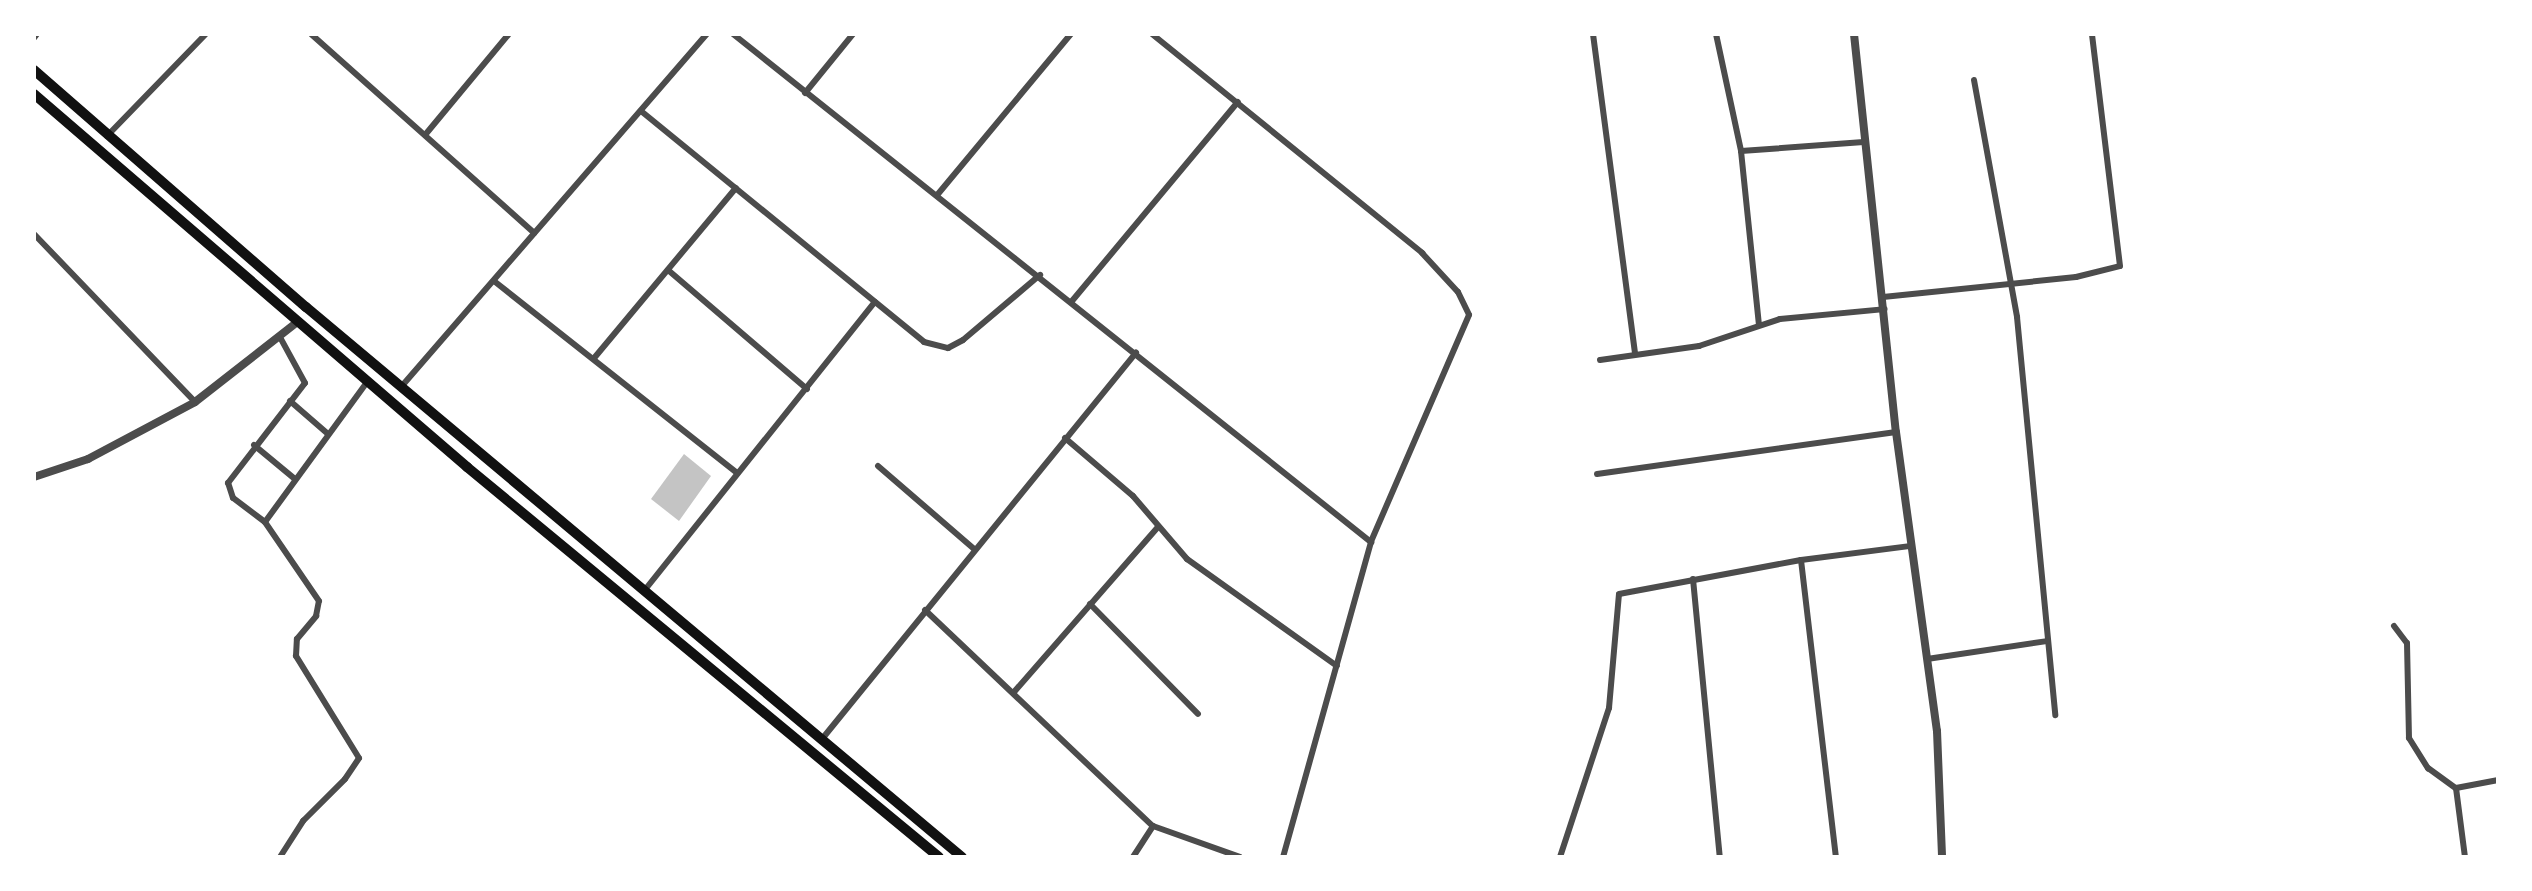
<!DOCTYPE html>
<html>
<head>
<meta charset="utf-8">
<style>
  body { margin:0 }
  #map { position:relative; width:2532px; height:891px; overflow:hidden; background:#fff; font-family:"Titillium Web",sans-serif }
  div>[style] { position:absolute }
  .building>* { inset:0; background:#c4c4c4 }
  .minor>* { height:6px; margin:-3px; padding:0 3px; transform-origin:3px; border-radius:3px; background:#4c4c4c }
  .tertiary>* { height:8px; margin:-4px; padding:0 4px; transform-origin:4px; border-radius:4px; background:#4c4c4c }
  .primary>* { height:10px; margin:-5px; padding:0 5px; transform-origin:5px; border-radius:5px; background:#111 }
  span { translate:-50% -50%; white-space:nowrap; text-align:center; line-height:1.15; -webkit-text-stroke:6px #fff; paint-order:stroke }
  .frame { position:absolute; inset:0; border:36px solid #fff; pointer-events:none }
</style>
</head>
<body>
<div id="map">
  <div class="building">
    <i style="clip-path:polygon(684px 454px,711px 476px,679px 521px,651px 499px)"></i>
  </div>
  <div class="minor">
    <i style="left:311px;top:34px;width:299px;rotate:41.7deg"></i>
    <i style="left:733px;top:34px;width:816px;rotate:38.53deg"></i>
    <i style="left:1152px;top:34px;width:348px;rotate:39deg"></i>
    <i style="left:1422px;top:253px;width:53px;rotate:47.3deg"></i>
    <i style="left:1458px;top:292px;width:25px;rotate:64deg"></i>
    <i style="left:1469px;top:315px;width:247px;rotate:113.4deg"></i>
    <i style="left:1371px;top:542px;width:327px;rotate:105.6deg"></i>
    <i style="left:1593px;top:34px;width:323px;rotate:82.5deg"></i>
    <i style="left:1716px;top:34px;width:120px;rotate:77.9deg"></i>
    <i style="left:1741px;top:151px;width:174px;rotate:84.1deg"></i>
    <i style="left:34px;top:38px;width:5px;rotate:-53deg"></i>
    <i style="left:1974px;top:80px;width:241px;rotate:79.7deg"></i>
    <i style="left:2017px;top:317px;width:400px;rotate:84.5deg"></i>
    <i style="left:805px;top:93px;width:76px;rotate:-50.9deg"></i>
    <i style="left:641px;top:111px;width:365px;rotate:39.2deg"></i>
    <i style="left:924px;top:342px;width:25px;rotate:14deg"></i>
    <i style="left:948px;top:348px;width:17px;rotate:-28deg"></i>
    <i style="left:963px;top:340px;width:101px;rotate:-40.2deg"></i>
    <i style="left:425px;top:135px;width:130px;rotate:-50.3deg"></i>
    <i style="left:107px;top:136px;width:142px;rotate:-45.9deg"></i>
    <i style="left:1741px;top:151px;width:123px;rotate:-4.2deg"></i>
    <i style="left:938px;top:194px;width:208px;rotate:-50.3deg"></i>
    <i style="left:34px;top:234px;width:233px;rotate:46.2deg"></i>
    <i style="left:668px;top:270px;width:183px;rotate:40.6deg"></i>
    <i style="left:494px;top:281px;width:310px;rotate:38.3deg"></i>
    <i style="left:1883px;top:297px;width:194px;rotate:-5.9deg"></i>
    <i style="left:2076px;top:277px;width:45px;rotate:-14deg"></i>
    <i style="left:2120px;top:266px;width:234px;rotate:-96.9deg"></i>
    <i style="left:1072px;top:301px;width:259px;rotate:-50.2deg"></i>
    <i style="left:595px;top:357px;width:220px;rotate:-50.2deg"></i>
    <i style="left:1600px;top:360px;width:100px;rotate:-8deg"></i>
    <i style="left:1699px;top:346px;width:85px;rotate:-18.4deg"></i>
    <i style="left:1780px;top:319px;width:105px;rotate:-5.4deg"></i>
    <i style="left:401px;top:387px;width:467px;rotate:-49.1deg"></i>
    <i style="left:290px;top:401px;width:50px;rotate:41deg"></i>
    <i style="left:1065px;top:438px;width:89px;rotate:40.5deg"></i>
    <i style="left:1133px;top:496px;width:83px;rotate:49.4deg"></i>
    <i style="left:1187px;top:559px;width:184px;rotate:35.5deg"></i>
    <i style="left:254px;top:445px;width:53px;rotate:39.7deg"></i>
    <i style="left:878px;top:466px;width:127px;rotate:40.8deg"></i>
    <i style="left:1597px;top:474px;width:302px;rotate:-8deg"></i>
    <i style="left:265px;top:522px;width:40px;rotate:-143deg"></i>
    <i style="left:233px;top:498px;width:16px;rotate:-108deg"></i>
    <i style="left:228px;top:483px;width:126px;rotate:-52.4deg"></i>
    <i style="left:305px;top:383px;width:50px;rotate:-118.6deg"></i>
    <i style="left:1801px;top:560px;width:299px;rotate:83.3deg"></i>
    <i style="left:1693px;top:579px;width:279px;rotate:84.5deg"></i>
    <i style="left:644px;top:591px;width:370px;rotate:-51.4deg"></i>
    <i style="left:1090px;top:604px;width:154px;rotate:45.5deg"></i>
    <i style="left:925px;top:610px;width:314px;rotate:43.5deg"></i>
    <i style="left:1153px;top:826px;width:92px;rotate:19.6deg"></i>
    <i style="left:2394px;top:626px;width:21px;rotate:53deg"></i>
    <i style="left:2407px;top:643px;width:95px;rotate:88.8deg"></i>
    <i style="left:2409px;top:738px;width:36px;rotate:58deg"></i>
    <i style="left:2428px;top:768px;width:34px;rotate:36deg"></i>
    <i style="left:1927px;top:659px;width:121px;rotate:-8.5deg"></i>
    <i style="left:1014px;top:692px;width:219px;rotate:-48.9deg"></i>
    <i style="left:822px;top:739px;width:498px;rotate:-50.9deg"></i>
    <i style="left:2456px;top:788px;width:70px;rotate:82.6deg"></i>
    <i style="left:2456px;top:788px;width:43px;rotate:-10.8deg"></i>
    <i style="left:280px;top:857px;width:43px;rotate:-57.4deg"></i>
    <i style="left:303px;top:821px;width:59px;rotate:-45deg"></i>
    <i style="left:345px;top:779px;width:25px;rotate:-56deg"></i>
    <i style="left:359px;top:758px;width:120px;rotate:-121.7deg"></i>
    <i style="left:296px;top:656px;width:17px;rotate:-87deg"></i>
    <i style="left:297px;top:639px;width:30px;rotate:-50deg"></i>
    <i style="left:316px;top:616px;width:15px;rotate:-79deg"></i>
    <i style="left:319px;top:601px;width:96px;rotate:-124.4deg"></i>
    <i style="left:265px;top:522px;width:173px;rotate:-53.9deg"></i>
    <i style="left:1133px;top:857px;width:37px;rotate:-57deg"></i>
    <i style="left:1560px;top:857px;width:157px;rotate:-71.8deg"></i>
    <i style="left:1609px;top:708px;width:114px;rotate:-85deg"></i>
    <i style="left:1619px;top:594px;width:185px;rotate:-10.6deg"></i>
    <i style="left:1801px;top:560px;width:111px;rotate:-7.3deg"></i>
  </div>
  <div class="tertiary">
    <i style="left:1854px;top:34px;width:400px;rotate:84deg"></i>
    <i style="left:1896px;top:432px;width:302px;rotate:82.2deg"></i>
    <i style="left:1937px;top:731px;width:126px;rotate:87.7deg"></i>
    <i style="left:34px;top:477px;width:57px;rotate:-18.4deg"></i>
    <i style="left:88px;top:459px;width:121px;rotate:-28deg"></i>
    <i style="left:195px;top:402px;width:128px;rotate:-38deg"></i>
  </div>
  <div class="primary">
    <i style="left:34px;top:70px;width:361px;rotate:41.1deg"></i>
    <i style="left:306px;top:307px;width:856px;rotate:39.98deg"></i>
    <i style="left:34px;top:94px;width:572px;rotate:40.74deg"></i>
    <i style="left:467px;top:467px;width:612px;rotate:39.57deg"></i>
  </div>
  <div class="frame"></div>
</div>
</body>
</html>
